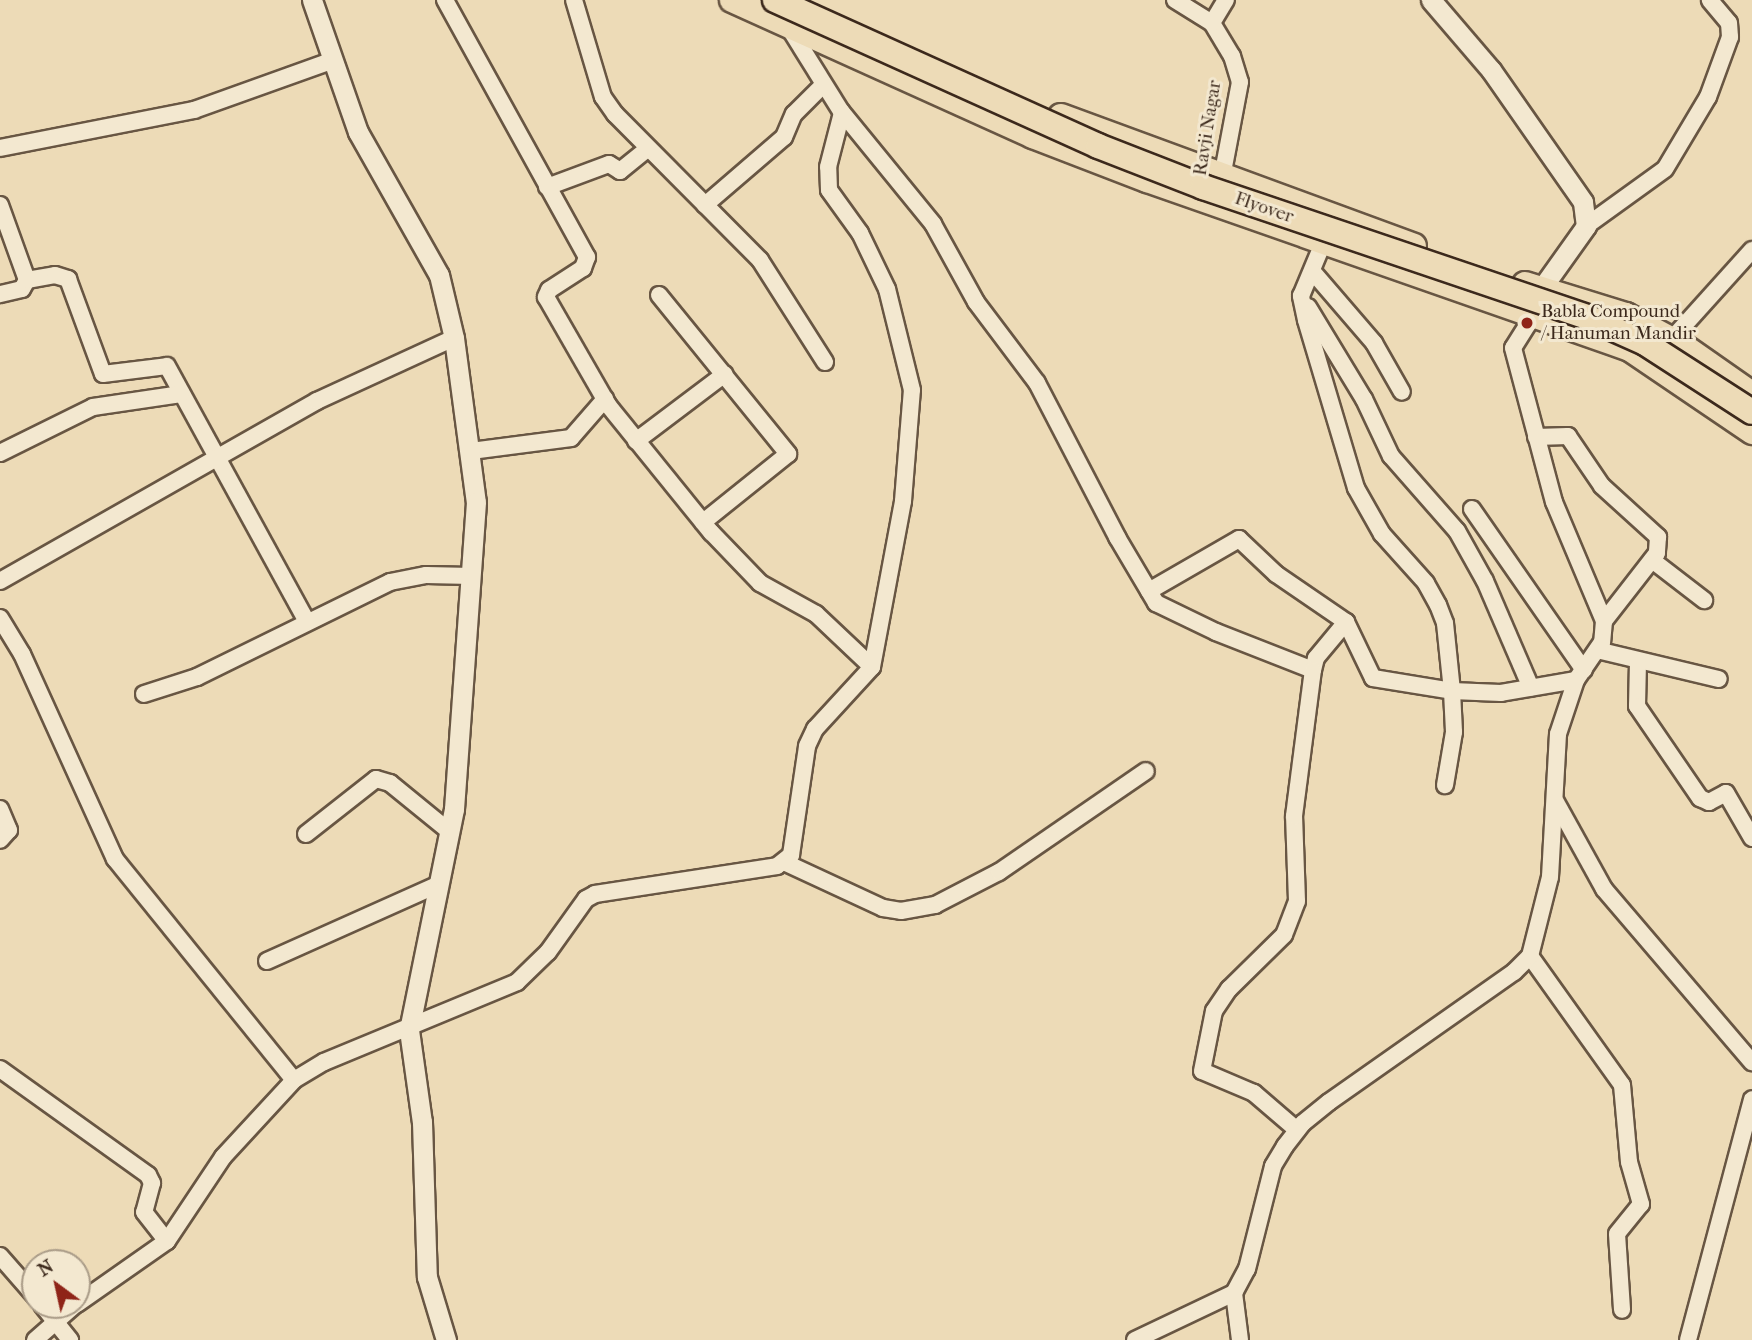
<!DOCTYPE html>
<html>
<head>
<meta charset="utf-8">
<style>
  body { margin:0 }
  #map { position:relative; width:1752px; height:1340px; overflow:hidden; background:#eddbb7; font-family:"IM FELL French Canon",serif }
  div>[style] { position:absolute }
  .roads { filter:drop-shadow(2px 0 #685643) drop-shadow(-2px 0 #685643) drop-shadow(0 2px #685643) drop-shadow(0 -2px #685643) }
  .minor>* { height:16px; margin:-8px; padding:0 8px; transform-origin:8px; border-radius:8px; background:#f3e8d0 }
  .tertiary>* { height:19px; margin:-9.5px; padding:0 9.5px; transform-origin:9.5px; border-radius:9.5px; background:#f3e8d0 }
  .primary>* { height:24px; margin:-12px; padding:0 12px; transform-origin:12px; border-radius:12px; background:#eddbb7 }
  .bridges { filter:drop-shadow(2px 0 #3c291c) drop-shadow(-2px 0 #3c291c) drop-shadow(0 2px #3c291c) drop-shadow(0 -2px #3c291c) }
  .trunk-bridge>* { height:24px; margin:-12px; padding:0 12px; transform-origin:12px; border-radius:12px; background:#eddbb7 }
  .dots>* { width:19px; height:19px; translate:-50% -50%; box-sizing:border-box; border:4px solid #f3e8d0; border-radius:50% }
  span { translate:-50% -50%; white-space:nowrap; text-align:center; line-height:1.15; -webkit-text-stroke:6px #f3e8d0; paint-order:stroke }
  .street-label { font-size:19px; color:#3c291c }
  .poi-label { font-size:19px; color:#3c291c }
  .left { translate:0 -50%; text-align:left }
  .north { position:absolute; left:21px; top:1249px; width:70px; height:70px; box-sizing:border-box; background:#f3e8d0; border:2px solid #aa9c88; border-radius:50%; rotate:327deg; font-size:19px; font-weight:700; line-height:28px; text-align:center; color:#3c291c }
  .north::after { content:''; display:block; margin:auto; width:24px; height:32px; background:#8f2418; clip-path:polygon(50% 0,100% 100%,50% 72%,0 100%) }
</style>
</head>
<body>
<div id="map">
  <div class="roads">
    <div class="minor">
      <i style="left:445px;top:0;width:294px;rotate:61.1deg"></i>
      <i style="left:587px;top:257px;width:12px;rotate:110deg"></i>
      <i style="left:583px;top:268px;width:40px;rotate:147.1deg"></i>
      <i style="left:549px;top:290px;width:8px;rotate:113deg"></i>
      <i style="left:546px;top:297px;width:125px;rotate:60.1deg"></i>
      <i style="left:608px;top:405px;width:164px;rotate:51deg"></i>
      <i style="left:711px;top:532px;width:71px;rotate:46.1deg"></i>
      <i style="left:760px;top:583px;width:64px;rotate:29deg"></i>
      <i style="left:816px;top:614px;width:77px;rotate:43.4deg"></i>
      <i style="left:574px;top:0;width:101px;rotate:73.4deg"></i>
      <i style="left:603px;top:97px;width:21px;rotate:55deg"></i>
      <i style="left:615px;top:114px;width:206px;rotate:45.2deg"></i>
      <i style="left:760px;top:260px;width:121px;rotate:57.5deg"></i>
      <i style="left:1175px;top:0;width:44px;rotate:31.9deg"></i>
      <i style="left:1212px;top:23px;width:39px;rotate:59deg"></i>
      <i style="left:1232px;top:56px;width:27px;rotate:73deg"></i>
      <i style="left:1240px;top:82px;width:103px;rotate:100.7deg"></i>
      <i style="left:1212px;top:23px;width:27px;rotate:-59deg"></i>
      <i style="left:788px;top:26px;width:100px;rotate:58.1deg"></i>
      <i style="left:841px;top:111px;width:146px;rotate:50.8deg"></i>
      <i style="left:933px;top:224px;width:89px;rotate:61.1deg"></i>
      <i style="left:976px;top:302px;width:101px;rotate:53deg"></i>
      <i style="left:1037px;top:383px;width:174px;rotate:62.5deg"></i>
      <i style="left:1117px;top:537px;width:77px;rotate:59.4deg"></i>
      <i style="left:1156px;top:603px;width:67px;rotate:25.8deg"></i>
      <i style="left:1216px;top:632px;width:104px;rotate:21.4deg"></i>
      <i style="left:1313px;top:670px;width:12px;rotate:-76deg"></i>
      <i style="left:1316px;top:658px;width:47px;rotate:-50.2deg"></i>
      <i style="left:1346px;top:622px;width:62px;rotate:64.3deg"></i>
      <i style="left:1373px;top:678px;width:80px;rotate:9.3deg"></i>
      <i style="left:1452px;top:691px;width:68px;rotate:-95.9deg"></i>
      <i style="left:1445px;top:623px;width:19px;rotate:-111deg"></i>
      <i style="left:1438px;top:605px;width:25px;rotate:-119deg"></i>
      <i style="left:1426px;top:583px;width:66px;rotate:-131.9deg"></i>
      <i style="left:1382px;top:534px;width:53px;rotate:-119.5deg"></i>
      <i style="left:1356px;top:488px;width:175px;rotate:-106.6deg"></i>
      <i style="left:1306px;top:320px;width:25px;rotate:-102deg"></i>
      <i style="left:1301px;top:296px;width:65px;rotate:-67.4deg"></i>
      <i style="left:0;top:148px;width:198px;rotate:-11.1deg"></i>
      <i style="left:194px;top:110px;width:145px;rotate:-19.7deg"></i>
      <i style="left:547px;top:187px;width:66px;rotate:-20.4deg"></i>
      <i style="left:609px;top:164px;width:13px;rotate:32deg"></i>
      <i style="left:620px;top:171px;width:36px;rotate:-39deg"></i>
      <i style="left:0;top:205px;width:80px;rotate:70.2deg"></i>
      <i style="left:27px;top:280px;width:10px;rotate:119deg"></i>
      <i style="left:22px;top:289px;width:23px;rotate:167deg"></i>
      <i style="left:705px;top:205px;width:104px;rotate:-40.7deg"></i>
      <i style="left:784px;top:137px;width:25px;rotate:-67deg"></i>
      <i style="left:794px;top:114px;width:42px;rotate:-45deg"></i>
      <i style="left:1586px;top:226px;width:97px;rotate:-35.8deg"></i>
      <i style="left:1665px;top:169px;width:84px;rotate:-59.2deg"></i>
      <i style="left:1708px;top:97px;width:64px;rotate:-69.9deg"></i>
      <i style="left:1730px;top:37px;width:14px;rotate:-94deg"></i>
      <i style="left:1729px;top:23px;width:30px;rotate:-130deg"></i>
      <i style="left:1313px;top:272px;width:94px;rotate:49.3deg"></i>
      <i style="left:1374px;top:343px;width:56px;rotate:60.3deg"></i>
      <i style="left:27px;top:280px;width:28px;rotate:-10deg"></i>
      <i style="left:55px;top:275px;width:14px;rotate:17deg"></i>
      <i style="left:68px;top:279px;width:101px;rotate:69.8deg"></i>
      <i style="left:103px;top:374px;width:64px;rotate:-7.1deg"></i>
      <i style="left:167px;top:366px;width:292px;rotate:61.3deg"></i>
      <i style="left:659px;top:295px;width:205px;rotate:50.9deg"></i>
      <i style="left:788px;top:454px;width:109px;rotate:141.3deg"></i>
      <i style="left:1308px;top:307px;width:108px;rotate:58.7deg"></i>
      <i style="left:1364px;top:399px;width:63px;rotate:64.7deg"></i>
      <i style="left:1391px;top:456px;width:100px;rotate:48.7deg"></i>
      <i style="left:1457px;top:531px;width:57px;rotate:60.8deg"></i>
      <i style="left:1485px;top:581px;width:116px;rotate:66.7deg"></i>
      <i style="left:1535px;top:313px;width:41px;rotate:122.2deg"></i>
      <i style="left:1513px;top:348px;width:159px;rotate:75.1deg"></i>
      <i style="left:1554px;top:502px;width:129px;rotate:67.2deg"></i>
      <i style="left:1604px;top:621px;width:21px;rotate:95deg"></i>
      <i style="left:1602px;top:642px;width:46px;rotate:124.4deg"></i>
      <i style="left:1671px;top:340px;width:121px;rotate:-48deg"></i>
      <i style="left:1536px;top:437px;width:32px;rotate:-2deg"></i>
      <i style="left:1568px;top:436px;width:60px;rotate:55.8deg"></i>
      <i style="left:1602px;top:486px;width:76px;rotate:42.3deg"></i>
      <i style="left:1658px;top:537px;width:16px;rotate:94deg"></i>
      <i style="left:1657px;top:553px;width:86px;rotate:127.9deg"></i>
      <i style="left:636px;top:441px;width:111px;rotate:-37deg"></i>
      <i style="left:471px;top:451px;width:101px;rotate:-7.4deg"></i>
      <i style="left:571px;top:438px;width:52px;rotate:-48.9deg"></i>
      <i style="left:0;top:453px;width:104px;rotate:-26.3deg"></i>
      <i style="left:93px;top:407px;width:89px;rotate:-8.4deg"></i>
      <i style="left:1472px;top:509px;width:196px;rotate:55.2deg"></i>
      <i style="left:1652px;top:560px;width:66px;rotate:37.6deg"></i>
      <i style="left:0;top:581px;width:365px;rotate:-29.6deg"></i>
      <i style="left:317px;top:401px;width:151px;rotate:-24.7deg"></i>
      <i style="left:1149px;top:591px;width:104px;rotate:-30deg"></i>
      <i style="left:1239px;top:539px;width:51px;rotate:43.4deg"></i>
      <i style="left:1276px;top:574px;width:85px;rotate:34.4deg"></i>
      <i style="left:0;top:618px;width:42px;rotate:58.6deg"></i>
      <i style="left:22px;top:654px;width:225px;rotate:65.6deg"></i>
      <i style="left:115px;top:859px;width:284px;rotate:51deg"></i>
      <i style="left:1597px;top:650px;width:125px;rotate:13.4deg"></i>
      <i style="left:1638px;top:662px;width:44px;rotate:91.3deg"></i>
      <i style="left:1637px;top:706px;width:112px;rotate:55.6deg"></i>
      <i style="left:1700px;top:798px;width:10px;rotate:24deg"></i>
      <i style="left:1709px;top:802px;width:19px;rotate:-28deg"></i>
      <i style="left:1726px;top:793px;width:52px;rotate:60deg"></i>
      <i style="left:144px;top:694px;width:56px;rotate:-17.8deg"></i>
      <i style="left:197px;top:677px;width:215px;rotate:-26.2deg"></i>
      <i style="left:390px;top:582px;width:37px;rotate:-11deg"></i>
      <i style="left:426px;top:575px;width:46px;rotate:1.2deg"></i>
      <i style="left:1556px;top:802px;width:99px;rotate:61.1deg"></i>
      <i style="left:1604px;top:889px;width:228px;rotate:49.5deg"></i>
      <i style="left:0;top:809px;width:23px;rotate:67deg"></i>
      <i style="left:9px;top:830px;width:13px;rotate:132deg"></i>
      <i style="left:306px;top:834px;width:89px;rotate:-38.2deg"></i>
      <i style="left:376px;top:779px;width:15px;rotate:16deg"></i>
      <i style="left:390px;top:783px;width:77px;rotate:39.2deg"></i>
      <i style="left:786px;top:863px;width:107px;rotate:24.9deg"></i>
      <i style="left:883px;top:908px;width:18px;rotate:9deg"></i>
      <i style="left:901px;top:911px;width:35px;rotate:-10deg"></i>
      <i style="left:935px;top:905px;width:72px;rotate:-27.3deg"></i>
      <i style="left:999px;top:872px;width:178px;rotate:-34.5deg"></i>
      <i style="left:1530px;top:956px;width:158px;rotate:54.5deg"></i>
      <i style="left:1622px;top:1085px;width:77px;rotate:84.8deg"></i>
      <i style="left:1629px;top:1162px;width:44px;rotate:74.1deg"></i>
      <i style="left:1641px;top:1204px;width:38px;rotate:129deg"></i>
      <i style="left:1617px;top:1234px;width:76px;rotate:86.2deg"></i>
      <i style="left:267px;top:961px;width:188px;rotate:-24.1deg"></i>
      <i style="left:0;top:1069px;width:182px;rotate:35.6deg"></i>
      <i style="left:148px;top:1175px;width:9px;rotate:63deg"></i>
      <i style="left:152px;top:1183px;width:30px;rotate:105deg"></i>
      <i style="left:144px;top:1212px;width:37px;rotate:52deg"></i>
      <i style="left:1297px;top:1130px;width:57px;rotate:-139.3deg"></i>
      <i style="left:1254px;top:1093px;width:56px;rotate:-157.1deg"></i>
      <i style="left:1202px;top:1071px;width:61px;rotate:-78.7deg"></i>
      <i style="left:1214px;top:1011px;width:27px;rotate:-56deg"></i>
      <i style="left:1229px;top:989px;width:77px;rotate:-44.5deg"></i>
      <i style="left:1284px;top:935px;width:36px;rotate:-69deg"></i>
      <i style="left:1297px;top:901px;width:85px;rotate:-92deg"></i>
      <i style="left:1294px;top:816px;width:147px;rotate:-82.6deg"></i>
      <i style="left:0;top:1256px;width:53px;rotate:48.8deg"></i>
      <i style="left:77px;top:1304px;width:110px;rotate:-35deg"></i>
      <i style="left:167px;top:1241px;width:101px;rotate:-56.3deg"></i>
      <i style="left:223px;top:1157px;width:105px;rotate:-47.3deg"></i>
      <i style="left:294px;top:1080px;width:35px;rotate:-31deg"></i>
      <i style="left:324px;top:1062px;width:209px;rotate:-22.5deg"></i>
      <i style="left:517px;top:982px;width:43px;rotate:-44.1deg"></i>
      <i style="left:548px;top:952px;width:65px;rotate:-54.4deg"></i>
      <i style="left:586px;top:899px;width:10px;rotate:-29deg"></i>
      <i style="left:595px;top:894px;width:184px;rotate:-8.7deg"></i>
      <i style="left:777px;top:866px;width:18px;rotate:-38deg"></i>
      <i style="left:791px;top:855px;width:110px;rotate:-81.6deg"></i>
      <i style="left:807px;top:746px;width:19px;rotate:-65deg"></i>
      <i style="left:815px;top:729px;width:84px;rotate:-47.4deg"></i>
      <i style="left:872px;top:667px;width:169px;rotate:-79.4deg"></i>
      <i style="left:903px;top:501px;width:111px;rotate:-85.4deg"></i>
      <i style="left:912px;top:390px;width:104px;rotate:-103.9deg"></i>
      <i style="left:887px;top:289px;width:62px;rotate:-115.7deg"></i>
      <i style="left:860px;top:233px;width:53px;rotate:-125.8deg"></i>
      <i style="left:829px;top:190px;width:23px;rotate:-92deg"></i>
      <i style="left:828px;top:167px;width:56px;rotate:-75.5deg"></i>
      <i style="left:42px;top:1305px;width:45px;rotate:51.3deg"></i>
      <i style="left:35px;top:1340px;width:53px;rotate:-41.2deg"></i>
      <i style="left:1135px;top:1340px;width:110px;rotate:-25.4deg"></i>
      <i style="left:1240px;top:1340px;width:47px;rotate:-97.3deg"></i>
      <i style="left:1234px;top:1293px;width:27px;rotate:-62deg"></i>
      <i style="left:1247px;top:1269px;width:106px;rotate:-75.8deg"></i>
      <i style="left:1273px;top:1166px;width:23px;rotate:-59deg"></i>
      <i style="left:1285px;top:1146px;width:29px;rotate:-52deg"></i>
      <i style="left:1303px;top:1123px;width:33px;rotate:-39deg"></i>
      <i style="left:1329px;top:1102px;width:226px;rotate:-35.1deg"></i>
      <i style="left:1514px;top:972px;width:23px;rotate:-45deg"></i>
      <i style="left:1530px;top:956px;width:81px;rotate:-75.8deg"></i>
      <i style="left:1550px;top:877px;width:143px;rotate:-86.8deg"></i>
      <i style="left:1558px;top:734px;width:57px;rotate:-71.6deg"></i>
      <i style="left:1576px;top:680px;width:76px;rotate:170.2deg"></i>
      <i style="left:1501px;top:693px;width:49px;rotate:-177.7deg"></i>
      <i style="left:1452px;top:691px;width:41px;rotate:87.2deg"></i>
      <i style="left:1454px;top:732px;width:54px;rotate:99.6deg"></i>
      <i style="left:1688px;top:1340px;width:249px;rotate:-75.1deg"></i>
    </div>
    <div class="tertiary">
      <i style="left:312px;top:0;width:140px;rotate:70.8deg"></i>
      <i style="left:358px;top:132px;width:164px;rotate:60.5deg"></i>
      <i style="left:439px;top:275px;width:65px;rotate:76.6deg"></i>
      <i style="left:454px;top:338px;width:165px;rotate:82.4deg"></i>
      <i style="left:476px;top:502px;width:308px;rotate:94.1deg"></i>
      <i style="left:454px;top:809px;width:226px;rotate:101.5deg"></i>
      <i style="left:409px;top:1030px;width:93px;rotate:82deg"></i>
      <i style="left:422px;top:1122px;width:155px;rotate:88.2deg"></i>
      <i style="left:427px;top:1277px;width:66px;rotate:73.2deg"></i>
      <i style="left:1431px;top:0;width:92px;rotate:49.4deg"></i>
      <i style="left:1491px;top:70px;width:161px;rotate:55.1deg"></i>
      <i style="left:1583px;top:202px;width:24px;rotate:83deg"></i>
      <i style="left:1586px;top:226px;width:77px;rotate:125.5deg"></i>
      <i style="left:1541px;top:289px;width:11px;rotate:105deg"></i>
    </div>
    <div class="primary">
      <i style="left:732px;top:0;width:330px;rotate:24.3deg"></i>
      <i style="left:1033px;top:136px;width:122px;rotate:21.1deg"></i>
      <i style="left:1147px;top:180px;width:512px;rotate:19.28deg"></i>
      <i style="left:1630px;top:349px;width:148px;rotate:34.2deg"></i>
      <i style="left:1061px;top:116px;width:376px;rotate:20.2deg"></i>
      <i style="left:1525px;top:284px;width:106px;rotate:17.1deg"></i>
      <i style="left:1626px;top:315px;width:64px;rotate:28.2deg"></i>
      <i style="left:1682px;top:345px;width:85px;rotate:35deg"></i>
    </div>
  </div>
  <div class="bridges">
    <div class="trunk-bridge">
      <i style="left:775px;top:0;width:354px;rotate:24.3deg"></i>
      <i style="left:1098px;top:146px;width:113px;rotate:21.3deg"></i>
      <i style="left:1203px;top:187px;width:405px;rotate:18.7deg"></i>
      <i style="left:1587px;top:317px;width:64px;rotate:24.1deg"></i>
      <i style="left:1645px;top:343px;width:127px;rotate:32.8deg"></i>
    </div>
  </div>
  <div class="dots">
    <i style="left:1527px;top:323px;background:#8f2418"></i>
  </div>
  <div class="street-label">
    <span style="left:1208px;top:128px;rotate:-81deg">Ravji Nagar</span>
    <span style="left:1264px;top:208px;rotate:19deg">Flyover</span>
  </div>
  <div class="poi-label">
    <span class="left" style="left:1541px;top:323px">Babla Compound<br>/ Hanuman Mandir</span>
  </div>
  <div class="north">N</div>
</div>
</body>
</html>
